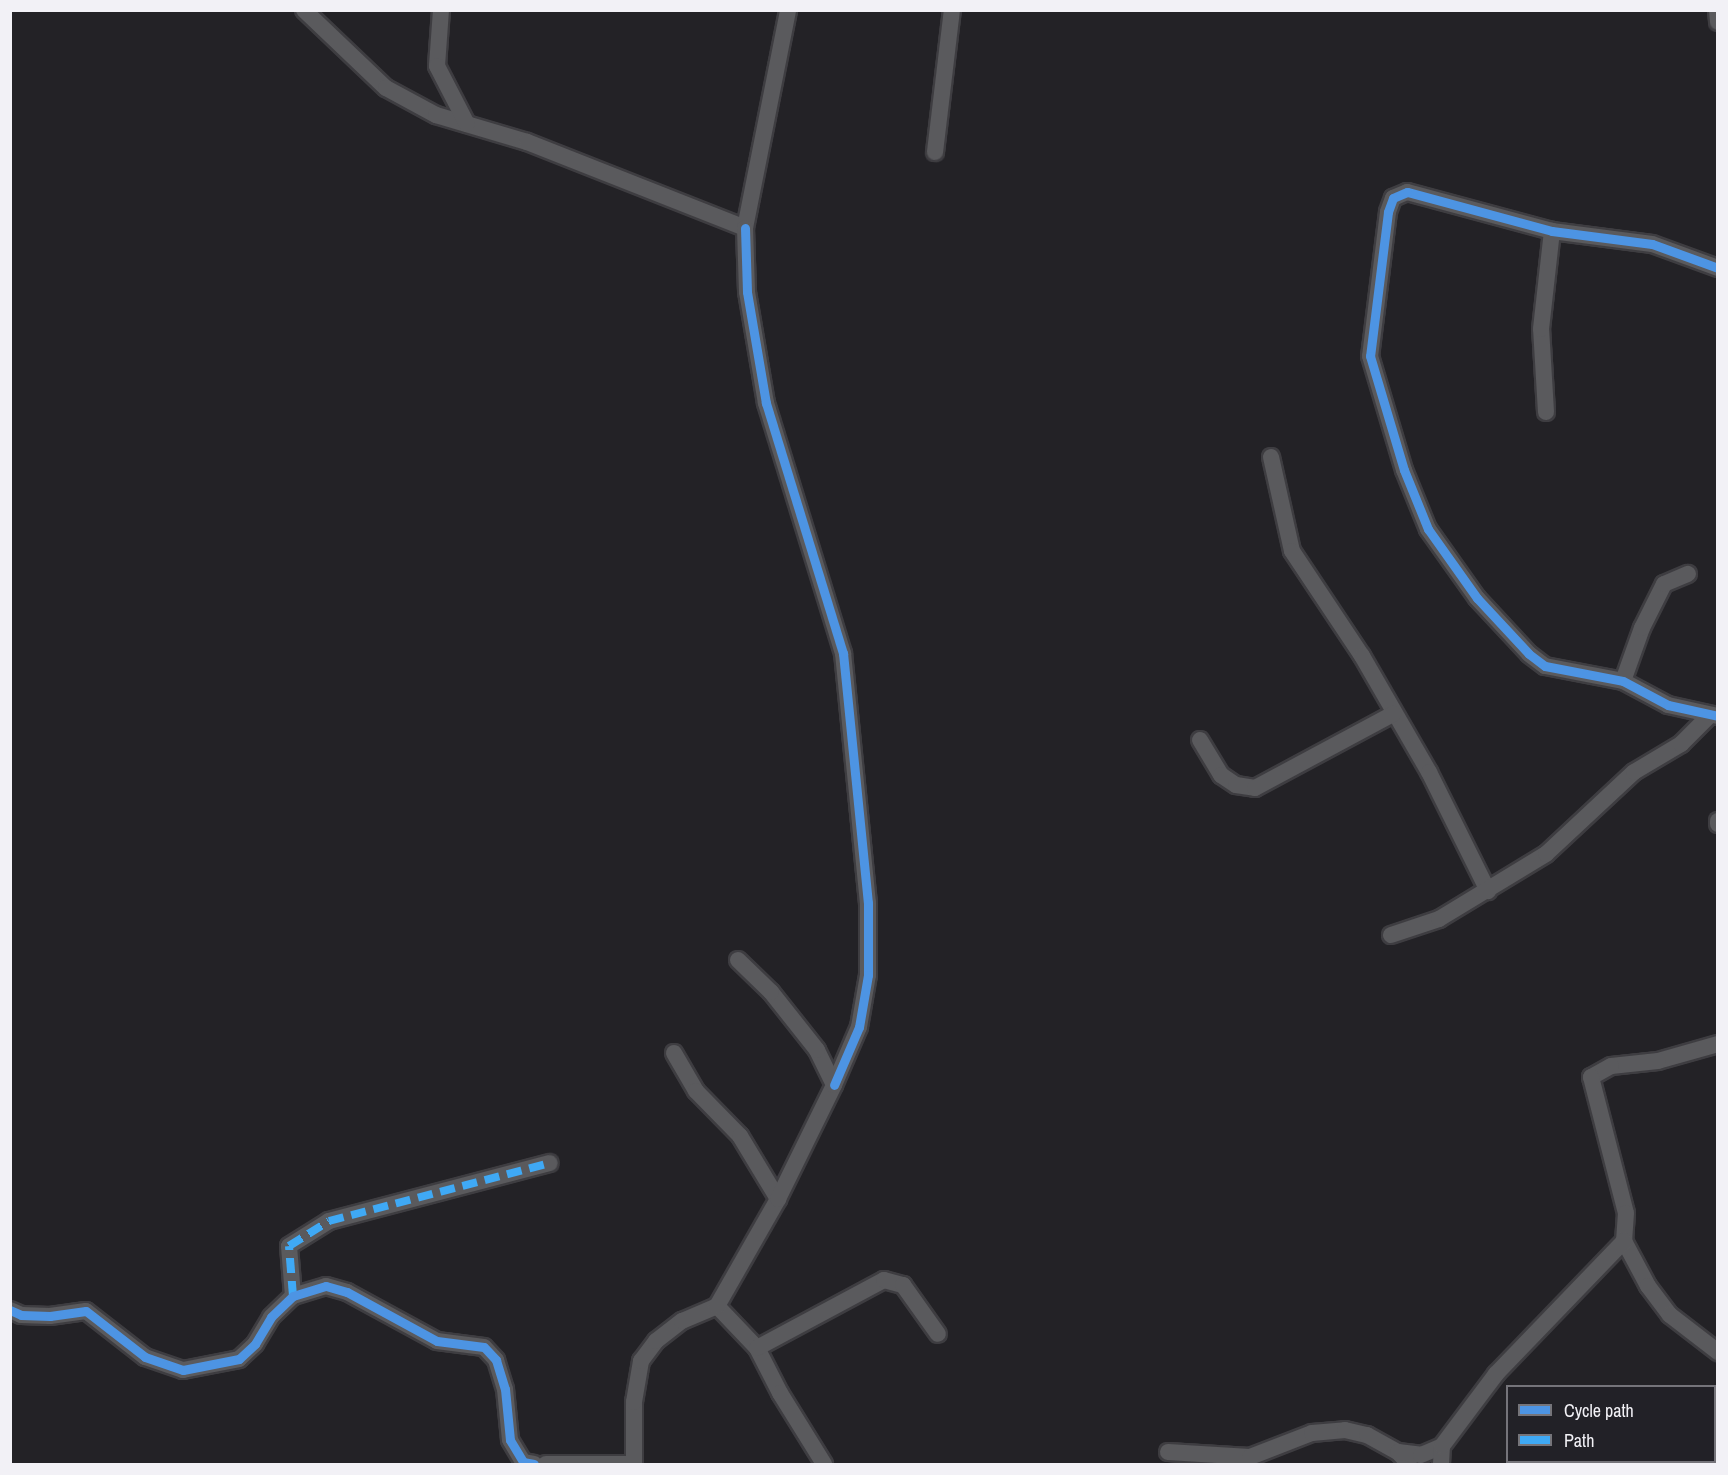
<!DOCTYPE html>
<html>
<head>
<meta charset="utf-8">
<style>
  body { margin:0 }
  #map { position:relative; width:1728px; height:1475px; overflow:hidden; background:#232226; font-family:"Archivo Narrow",sans-serif }
  div>[style] { position:absolute }
  .roads { filter:drop-shadow(2px 0 #3e3d41) drop-shadow(-2px 0 #3e3d41) drop-shadow(0 2px #3e3d41) drop-shadow(0 -2px #3e3d41) }
  .minor>* { height:16px; margin:-8px; padding:0 8px; transform-origin:8px; border-radius:8px; background:#5a5a5d }
  .quiet>* { height:8px; margin-top:-4px; transform-origin:0; background:repeating-linear-gradient(90deg,#3fa9f5 0 15px,transparent 0 23px) }
  .cycleway>* { height:9px; margin:-4.5px; padding:0 4.5px; transform-origin:4.5px; border-radius:4.5px; background:#4d94e3 }
  span { translate:-50% -50%; white-space:nowrap; text-align:center; line-height:1.15; -webkit-text-stroke:4.5px #222127; paint-order:stroke }
  .frame { position:absolute; inset:0; border:12px solid #f2f1f6; pointer-events:none }
  .legend { position:absolute; left:1506px; top:1385px; width:210px; height:78px; box-sizing:border-box; background:#222127; border:2px solid #75747a; margin:0; padding:8px 10px; list-style:none; font-size:18px; color:#f2f1f6 }
  .legend li { display:flex; align-items:center; gap:12px; height:30px }
  .legend b { width:30px; border:2px solid #75747a }
</style>
</head>
<body>
<div id="map">
  <div class="roads">
    <div class="minor">
      <i style="left:304px;top:10px;width:113px;rotate:43.6deg"></i>
      <i style="left:386px;top:88px;width:57px;rotate:28.4deg"></i>
      <i style="left:436px;top:115px;width:95px;rotate:16.5deg"></i>
      <i style="left:527px;top:142px;width:234px;rotate:21.5deg"></i>
      <i style="left:745px;top:228px;width:222px;rotate:-78.8deg"></i>
      <i style="left:441px;top:10px;width:56px;rotate:94.1deg"></i>
      <i style="left:437px;top:66px;width:65px;rotate:62.7deg"></i>
      <i style="left:1717px;top:10px;width:12px;rotate:85deg"></i>
      <i style="left:935px;top:152px;width:143px;rotate:-83.2deg"></i>
      <i style="left:745px;top:228px;width:64px;rotate:88.2deg"></i>
      <i style="left:747px;top:292px;width:113px;rotate:80.3deg"></i>
      <i style="left:766px;top:403px;width:262px;rotate:72.9deg"></i>
      <i style="left:843px;top:653px;width:251px;rotate:84.3deg"></i>
      <i style="left:868px;top:903px;width:72px;rotate:90deg"></i>
      <i style="left:868px;top:975px;width:53px;rotate:99.8deg"></i>
      <i style="left:859px;top:1027px;width:63px;rotate:113.3deg"></i>
      <i style="left:1718px;top:268px;width:70px;rotate:-160deg"></i>
      <i style="left:1652px;top:244px;width:101px;rotate:-172.6deg"></i>
      <i style="left:1552px;top:231px;width:150px;rotate:-164.9deg"></i>
      <i style="left:1407px;top:192px;width:15px;rotate:157deg"></i>
      <i style="left:1393px;top:198px;width:15px;rotate:110deg"></i>
      <i style="left:1388px;top:212px;width:145px;rotate:97.1deg"></i>
      <i style="left:1370px;top:356px;width:119px;rotate:73.4deg"></i>
      <i style="left:1404px;top:470px;width:64px;rotate:67.9deg"></i>
      <i style="left:1428px;top:529px;width:85px;rotate:54.6deg"></i>
      <i style="left:1477px;top:598px;width:76px;rotate:47.1deg"></i>
      <i style="left:1529px;top:654px;width:20px;rotate:37deg"></i>
      <i style="left:1545px;top:666px;width:79px;rotate:10.9deg"></i>
      <i style="left:1623px;top:681px;width:51px;rotate:28.1deg"></i>
      <i style="left:1668px;top:705px;width:51px;rotate:12.4deg"></i>
      <i style="left:1546px;top:412px;width:83px;rotate:-93.4deg"></i>
      <i style="left:1541px;top:329px;width:99px;rotate:-83.6deg"></i>
      <i style="left:1271px;top:457px;width:96px;rotate:77.4deg"></i>
      <i style="left:1292px;top:551px;width:126px;rotate:56.3deg"></i>
      <i style="left:1362px;top:656px;width:134px;rotate:60deg"></i>
      <i style="left:1429px;top:772px;width:133px;rotate:63.6deg"></i>
      <i style="left:1623px;top:681px;width:56px;rotate:-70.3deg"></i>
      <i style="left:1642px;top:628px;width:49px;rotate:-63.4deg"></i>
      <i style="left:1664px;top:584px;width:26px;rotate:-23deg"></i>
      <i style="left:1200px;top:740px;width:41px;rotate:59deg"></i>
      <i style="left:1221px;top:775px;width:18px;rotate:34deg"></i>
      <i style="left:1236px;top:785px;width:19px;rotate:9deg"></i>
      <i style="left:1255px;top:788px;width:157px;rotate:-28.2deg"></i>
      <i style="left:1718px;top:821px;width:3px;rotate:90deg"></i>
      <i style="left:1391px;top:935px;width:51px;rotate:-18.4deg"></i>
      <i style="left:1439px;top:919px;width:125px;rotate:-31.3deg"></i>
      <i style="left:1546px;top:854px;width:120px;rotate:-43deg"></i>
      <i style="left:1634px;top:772px;width:55px;rotate:-30.8deg"></i>
      <i style="left:1681px;top:744px;width:41px;rotate:-45deg"></i>
      <i style="left:1718px;top:1044px;width:62px;rotate:164.2deg"></i>
      <i style="left:1658px;top:1061px;width:47px;rotate:173.9deg"></i>
      <i style="left:1611px;top:1066px;width:23px;rotate:151deg"></i>
      <i style="left:1591px;top:1077px;width:140px;rotate:75.6deg"></i>
      <i style="left:1626px;top:1213px;width:28px;rotate:94deg"></i>
      <i style="left:1624px;top:1241px;width:51px;rotate:61.9deg"></i>
      <i style="left:1648px;top:1286px;width:36px;rotate:53deg"></i>
      <i style="left:1670px;top:1315px;width:61px;rotate:37.6deg"></i>
      <i style="left:674px;top:1053px;width:44px;rotate:59.9deg"></i>
      <i style="left:696px;top:1091px;width:63px;rotate:45.6deg"></i>
      <i style="left:740px;top:1136px;width:74px;rotate:58.9deg"></i>
      <i style="left:293px;top:1296px;width:50px;rotate:-94.6deg"></i>
      <i style="left:289px;top:1246px;width:47px;rotate:-32deg"></i>
      <i style="left:329px;top:1221px;width:228px;rotate:-14.7deg"></i>
      <i style="left:717px;top:1306px;width:58px;rotate:46.4deg"></i>
      <i style="left:757px;top:1348px;width:51px;rotate:62.9deg"></i>
      <i style="left:780px;top:1393px;width:84px;rotate:58.2deg"></i>
      <i style="left:10px;top:1310px;width:12px;rotate:24deg"></i>
      <i style="left:21px;top:1315px;width:29px;rotate:2deg"></i>
      <i style="left:50px;top:1316px;width:36px;rotate:-8deg"></i>
      <i style="left:86px;top:1311px;width:75px;rotate:37.9deg"></i>
      <i style="left:145px;top:1357px;width:40px;rotate:18.9deg"></i>
      <i style="left:183px;top:1370px;width:57px;rotate:-11.1deg"></i>
      <i style="left:239px;top:1359px;width:22px;rotate:-43deg"></i>
      <i style="left:255px;top:1344px;width:31px;rotate:-59deg"></i>
      <i style="left:271px;top:1317px;width:30px;rotate:-44deg"></i>
      <i style="left:293px;top:1296px;width:34px;rotate:-17deg"></i>
      <i style="left:326px;top:1286px;width:22px;rotate:16deg"></i>
      <i style="left:347px;top:1292px;width:102px;rotate:28.6deg"></i>
      <i style="left:437px;top:1341px;width:47px;rotate:7.3deg"></i>
      <i style="left:484px;top:1347px;width:18px;rotate:47deg"></i>
      <i style="left:496px;top:1360px;width:30px;rotate:73deg"></i>
      <i style="left:505px;top:1389px;width:51px;rotate:84.4deg"></i>
      <i style="left:510px;top:1440px;width:26px;rotate:59deg"></i>
      <i style="left:523px;top:1462px;width:11px;rotate:10deg"></i>
      <i style="left:757px;top:1348px;width:144px;rotate:-28.2deg"></i>
      <i style="left:884px;top:1280px;width:20px;rotate:15deg"></i>
      <i style="left:903px;top:1285px;width:60px;rotate:54.5deg"></i>
      <i style="left:1168px;top:1452px;width:82px;rotate:3.5deg"></i>
      <i style="left:1250px;top:1457px;width:66px;rotate:-21.2deg"></i>
      <i style="left:1312px;top:1433px;width:33px;rotate:-5deg"></i>
      <i style="left:1345px;top:1430px;width:23px;rotate:13deg"></i>
      <i style="left:1367px;top:1435px;width:35px;rotate:29deg"></i>
      <i style="left:1398px;top:1452px;width:16px;rotate:47deg"></i>
      <i style="left:1398px;top:1452px;width:23px;rotate:7deg"></i>
      <i style="left:1421px;top:1455px;width:23px;rotate:-23deg"></i>
      <i style="left:546px;top:1464px;width:88px"></i>
      <i style="left:634px;top:1464px;width:62px;rotate:-90deg"></i>
      <i style="left:634px;top:1402px;width:42px;rotate:-80.3deg"></i>
      <i style="left:641px;top:1361px;width:25px;rotate:-53deg"></i>
      <i style="left:656px;top:1341px;width:33px;rotate:-38deg"></i>
      <i style="left:682px;top:1321px;width:38px;rotate:-23deg"></i>
      <i style="left:717px;top:1306px;width:123px;rotate:-60.3deg"></i>
      <i style="left:778px;top:1199px;width:127px;rotate:-63.8deg"></i>
      <i style="left:834px;top:1085px;width:39px;rotate:-116deg"></i>
      <i style="left:817px;top:1050px;width:74px;rotate:-128.4deg"></i>
      <i style="left:771px;top:992px;width:46px;rotate:-135.9deg"></i>
      <i style="left:1441px;top:1464px;width:18px;rotate:-87deg"></i>
      <i style="left:1442px;top:1446px;width:90px;rotate:-53.1deg"></i>
      <i style="left:1496px;top:1374px;width:185px;rotate:-46.1deg"></i>
    </div>
  </div>
  <div class="quiet">
    <i style="left:293px;top:1296px;width:50px;rotate:-94.6deg"></i>
    <i style="left:289px;top:1246px;width:47px;rotate:-32deg"></i>
    <i style="left:329px;top:1221px;width:228px;rotate:-14.7deg"></i>
  </div>
  <div class="cycleway">
    <i style="left:745px;top:228px;width:64px;rotate:88.2deg"></i>
    <i style="left:747px;top:292px;width:113px;rotate:80.3deg"></i>
    <i style="left:766px;top:403px;width:262px;rotate:72.9deg"></i>
    <i style="left:843px;top:653px;width:251px;rotate:84.3deg"></i>
    <i style="left:868px;top:903px;width:72px;rotate:90deg"></i>
    <i style="left:868px;top:975px;width:53px;rotate:99.8deg"></i>
    <i style="left:859px;top:1027px;width:63px;rotate:113.3deg"></i>
    <i style="left:1718px;top:268px;width:70px;rotate:-160deg"></i>
    <i style="left:1652px;top:244px;width:101px;rotate:-172.6deg"></i>
    <i style="left:1552px;top:231px;width:150px;rotate:-164.9deg"></i>
    <i style="left:1407px;top:192px;width:15px;rotate:157deg"></i>
    <i style="left:1393px;top:198px;width:15px;rotate:110deg"></i>
    <i style="left:1388px;top:212px;width:145px;rotate:97.1deg"></i>
    <i style="left:1370px;top:356px;width:119px;rotate:73.4deg"></i>
    <i style="left:1404px;top:470px;width:64px;rotate:67.9deg"></i>
    <i style="left:1428px;top:529px;width:85px;rotate:54.6deg"></i>
    <i style="left:1477px;top:598px;width:76px;rotate:47.1deg"></i>
    <i style="left:1529px;top:654px;width:20px;rotate:37deg"></i>
    <i style="left:1545px;top:666px;width:79px;rotate:10.9deg"></i>
    <i style="left:1623px;top:681px;width:51px;rotate:28.1deg"></i>
    <i style="left:1668px;top:705px;width:51px;rotate:12.4deg"></i>
    <i style="left:10px;top:1310px;width:12px;rotate:24deg"></i>
    <i style="left:21px;top:1315px;width:29px;rotate:2deg"></i>
    <i style="left:50px;top:1316px;width:36px;rotate:-8deg"></i>
    <i style="left:86px;top:1311px;width:75px;rotate:37.9deg"></i>
    <i style="left:145px;top:1357px;width:40px;rotate:18.9deg"></i>
    <i style="left:183px;top:1370px;width:57px;rotate:-11.1deg"></i>
    <i style="left:239px;top:1359px;width:22px;rotate:-43deg"></i>
    <i style="left:255px;top:1344px;width:31px;rotate:-59deg"></i>
    <i style="left:271px;top:1317px;width:30px;rotate:-44deg"></i>
    <i style="left:293px;top:1296px;width:34px;rotate:-17deg"></i>
    <i style="left:326px;top:1286px;width:22px;rotate:16deg"></i>
    <i style="left:347px;top:1292px;width:102px;rotate:28.6deg"></i>
    <i style="left:437px;top:1341px;width:47px;rotate:7.3deg"></i>
    <i style="left:484px;top:1347px;width:18px;rotate:47deg"></i>
    <i style="left:496px;top:1360px;width:30px;rotate:73deg"></i>
    <i style="left:505px;top:1389px;width:51px;rotate:84.4deg"></i>
    <i style="left:510px;top:1440px;width:26px;rotate:59deg"></i>
    <i style="left:523px;top:1462px;width:11px;rotate:10deg"></i>
  </div>
  <div class="frame"></div>
  <ul class="legend">
  <li><b style="height:8px;background:#4d94e3"></b>Cycle path</li>
  <li><b style="height:8px;background:#3fa9f5"></b>Path</li>
  </ul>
</div>
</body>
</html>
